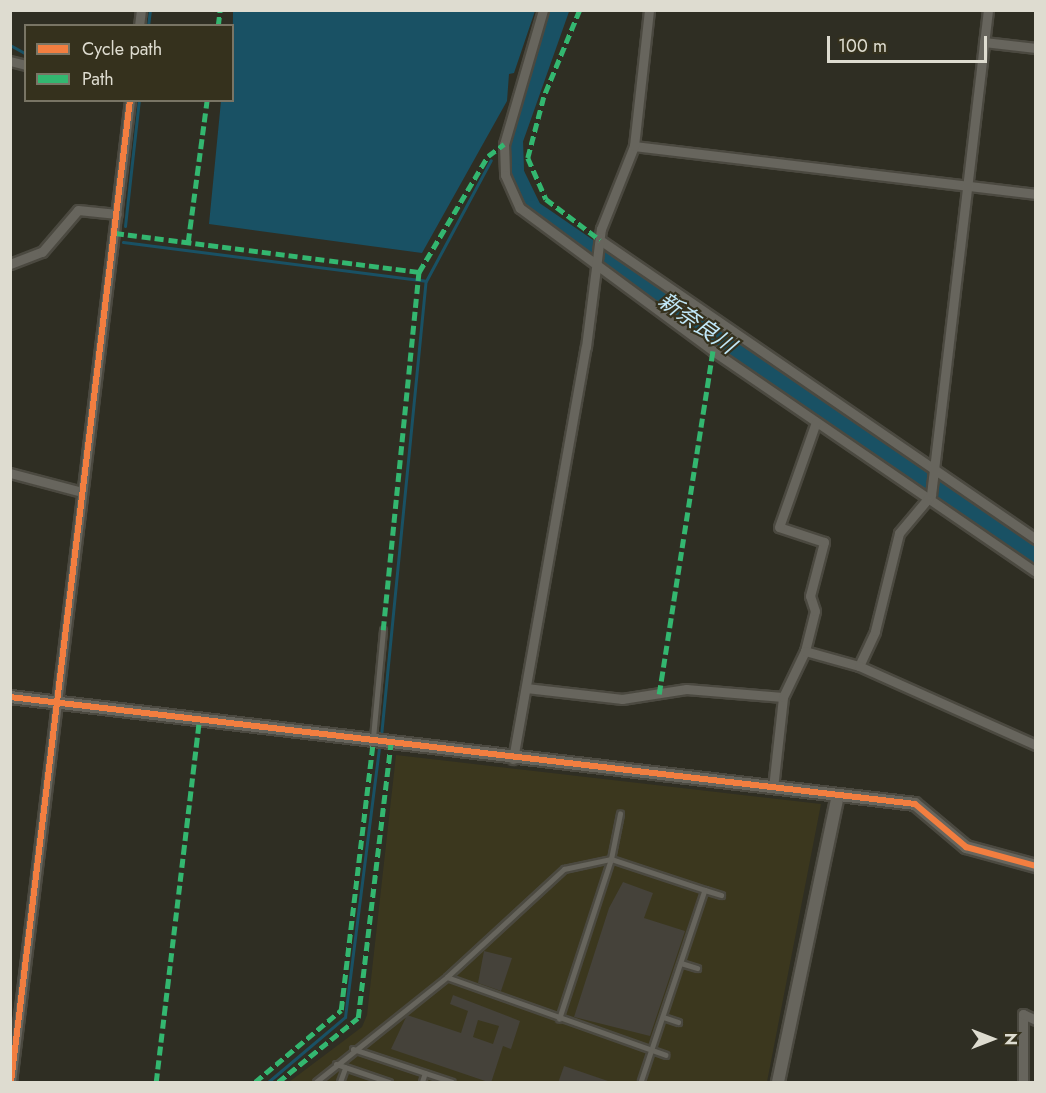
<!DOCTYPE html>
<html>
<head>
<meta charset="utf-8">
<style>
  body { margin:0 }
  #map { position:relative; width:1046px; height:1093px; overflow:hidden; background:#2f2e23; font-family:Jost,"Noto Sans JP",sans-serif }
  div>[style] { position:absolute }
  .built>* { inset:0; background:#3b371e }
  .water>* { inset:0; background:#195164 }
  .stream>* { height:3px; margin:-1.5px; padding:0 1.5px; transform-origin:1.5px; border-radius:1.5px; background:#195164 }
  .river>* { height:20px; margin:-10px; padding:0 10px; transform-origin:10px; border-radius:10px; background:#195164 }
  .building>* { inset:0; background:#45423a }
  .roads { filter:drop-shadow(2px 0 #4b4940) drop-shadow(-2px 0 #4b4940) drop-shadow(0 2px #4b4940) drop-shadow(0 -2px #4b4940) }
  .service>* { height:4.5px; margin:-2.25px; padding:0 2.25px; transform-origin:2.25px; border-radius:2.25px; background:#67655d }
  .minor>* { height:9px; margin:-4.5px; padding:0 4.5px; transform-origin:4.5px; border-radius:4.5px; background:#67655d }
  .tertiary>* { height:12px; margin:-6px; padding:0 6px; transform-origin:6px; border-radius:6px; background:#67655d }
  .quiet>* { height:4.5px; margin-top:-2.25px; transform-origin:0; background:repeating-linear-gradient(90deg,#33b770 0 9px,transparent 0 13.5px) }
  .cycleway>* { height:6px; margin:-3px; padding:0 3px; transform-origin:3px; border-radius:3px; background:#f27e40 }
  span { translate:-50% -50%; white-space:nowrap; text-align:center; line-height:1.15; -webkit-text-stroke:4.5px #35311d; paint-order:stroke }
  .water-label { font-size:22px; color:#c1e8f9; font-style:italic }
  .frame { position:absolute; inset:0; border:12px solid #dedcd0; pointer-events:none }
  .legend { position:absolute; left:24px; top:24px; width:210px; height:78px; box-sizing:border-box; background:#35311d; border:2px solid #797565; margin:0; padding:8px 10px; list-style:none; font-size:18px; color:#dedcd0 }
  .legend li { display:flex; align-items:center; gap:12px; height:30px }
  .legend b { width:30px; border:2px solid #797565 }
  .north { position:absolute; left:962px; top:1009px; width:60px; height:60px; -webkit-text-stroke:4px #35311d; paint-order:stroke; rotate:90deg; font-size:16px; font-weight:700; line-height:24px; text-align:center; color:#dedcd0 }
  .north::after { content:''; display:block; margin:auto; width:21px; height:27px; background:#dedcd0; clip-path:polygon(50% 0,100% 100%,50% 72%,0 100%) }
  .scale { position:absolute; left:827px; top:36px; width:160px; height:27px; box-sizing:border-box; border:3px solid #dedcd0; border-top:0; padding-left:8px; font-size:18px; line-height:21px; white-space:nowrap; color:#dedcd0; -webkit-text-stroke:4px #35311d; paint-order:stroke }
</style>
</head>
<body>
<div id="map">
  <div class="built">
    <i style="clip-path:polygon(396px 755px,821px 804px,767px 1082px,289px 1082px,362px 1027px,367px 1015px)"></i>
  </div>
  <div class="water">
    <i style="clip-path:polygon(233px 11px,535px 11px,514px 73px,509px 74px,507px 101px,422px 253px,209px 224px,221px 101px,232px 100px)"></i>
  </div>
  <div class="stream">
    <i style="left:148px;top:26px;width:16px;rotate:-83deg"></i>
    <i style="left:10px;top:45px;width:18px;rotate:29deg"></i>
    <i style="left:125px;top:226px;width:127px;rotate:-83.7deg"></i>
    <i style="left:123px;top:242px;width:305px;rotate:7.3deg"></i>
    <i style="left:381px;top:736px;width:457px;rotate:-84.4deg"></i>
    <i style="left:426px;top:281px;width:137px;rotate:-61.8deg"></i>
    <i style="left:268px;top:1082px;width:101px;rotate:-40.2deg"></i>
    <i style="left:345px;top:1017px;width:270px;rotate:-82.8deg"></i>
  </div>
  <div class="river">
    <i style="left:559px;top:10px;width:138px;rotate:109.5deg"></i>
    <i style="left:513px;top:140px;width:33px;rotate:88deg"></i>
    <i style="left:514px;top:173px;width:41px;rotate:64.1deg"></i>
    <i style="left:532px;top:210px;width:612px;rotate:34.55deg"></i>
  </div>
  <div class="building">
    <i style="clip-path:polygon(623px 882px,653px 893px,644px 918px,685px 931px,650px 1036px,574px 1017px,609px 908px)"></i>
    <i style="clip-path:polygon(484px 951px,512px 958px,501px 991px,478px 983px)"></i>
    <i style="clip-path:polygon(evenodd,453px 995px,520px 1021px,511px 1049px,503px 1046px,491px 1083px,391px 1049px,407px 1015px,461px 1033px,468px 1011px,450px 1004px,453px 995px,478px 1020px,499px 1026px,493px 1044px,473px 1037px,478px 1020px)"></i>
    <i style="clip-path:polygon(564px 1066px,608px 1081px,607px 1083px,558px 1083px)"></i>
  </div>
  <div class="roads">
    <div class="service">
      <i style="left:373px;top:738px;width:108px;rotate:-84.7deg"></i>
      <i style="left:705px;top:890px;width:17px;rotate:17deg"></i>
      <i style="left:681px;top:963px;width:17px;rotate:17deg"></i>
      <i style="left:447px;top:977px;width:232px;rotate:19.6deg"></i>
      <i style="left:663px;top:1017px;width:16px;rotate:18deg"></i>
      <i style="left:559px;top:1019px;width:168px;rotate:-72deg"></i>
      <i style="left:611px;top:859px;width:99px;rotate:18.3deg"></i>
      <i style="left:705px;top:890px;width:202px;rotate:108.4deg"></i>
      <i style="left:353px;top:1049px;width:104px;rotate:18.4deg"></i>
      <i style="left:336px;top:1064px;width:56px;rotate:18.8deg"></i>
      <i style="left:316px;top:1082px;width:168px;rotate:-38.7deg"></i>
      <i style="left:447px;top:977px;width:159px;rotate:-42.7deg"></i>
      <i style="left:564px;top:869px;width:48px;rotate:-12deg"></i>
      <i style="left:611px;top:859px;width:46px;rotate:-78.7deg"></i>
      <i style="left:340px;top:1082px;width:15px;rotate:-70deg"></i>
      <i style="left:422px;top:1082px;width:9px;rotate:-72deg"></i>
    </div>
    <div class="minor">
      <i style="left:543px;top:10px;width:140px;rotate:106.2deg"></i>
      <i style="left:504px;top:144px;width:31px;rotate:88deg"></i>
      <i style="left:505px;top:175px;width:36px;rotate:66deg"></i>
      <i style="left:520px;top:208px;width:240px;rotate:36.5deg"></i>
      <i style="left:713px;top:351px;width:391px;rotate:34.4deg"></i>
      <i style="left:139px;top:26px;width:16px;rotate:-83deg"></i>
      <i style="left:984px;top:42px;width:52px;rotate:6.6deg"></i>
      <i style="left:10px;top:61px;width:16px;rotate:14deg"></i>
      <i style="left:634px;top:146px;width:405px;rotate:6.8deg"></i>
      <i style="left:600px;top:240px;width:529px;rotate:34.44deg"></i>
      <i style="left:10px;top:264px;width:34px;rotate:-21deg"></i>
      <i style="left:42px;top:252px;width:55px;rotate:-49.4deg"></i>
      <i style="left:78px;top:210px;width:39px;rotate:6deg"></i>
      <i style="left:10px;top:473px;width:74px;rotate:14.8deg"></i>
      <i style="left:805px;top:651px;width:41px;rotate:-76deg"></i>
      <i style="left:815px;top:611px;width:16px;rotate:-108deg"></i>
      <i style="left:810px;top:596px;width:56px;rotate:-75.5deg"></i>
      <i style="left:824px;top:542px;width:47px;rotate:-161.6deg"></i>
      <i style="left:779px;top:527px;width:111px;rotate:-70.6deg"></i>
      <i style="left:859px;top:666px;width:38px;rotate:-65deg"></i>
      <i style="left:875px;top:631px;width:101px;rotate:-76.2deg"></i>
      <i style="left:899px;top:533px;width:50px;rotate:-49.9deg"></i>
      <i style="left:931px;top:495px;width:488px;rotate:-83.3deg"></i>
      <i style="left:526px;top:688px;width:97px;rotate:6.5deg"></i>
      <i style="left:622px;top:699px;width:65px;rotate:-8.9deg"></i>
      <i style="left:686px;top:689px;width:97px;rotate:4.7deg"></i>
      <i style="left:513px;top:759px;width:418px;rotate:-80deg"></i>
      <i style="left:586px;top:347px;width:119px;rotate:-82.8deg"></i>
      <i style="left:601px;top:229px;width:89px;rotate:-68.3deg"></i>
      <i style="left:634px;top:146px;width:137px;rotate:-83.7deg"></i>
      <i style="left:773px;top:788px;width:92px;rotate:-83.7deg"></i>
      <i style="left:783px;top:697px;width:51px;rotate:-64.4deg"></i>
      <i style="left:805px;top:651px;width:56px;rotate:15.5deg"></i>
      <i style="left:859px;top:666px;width:194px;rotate:24.1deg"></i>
      <i style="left:11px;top:1082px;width:989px;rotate:-83.09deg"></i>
      <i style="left:1023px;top:1082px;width:68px;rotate:-90deg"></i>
      <i style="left:1023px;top:1014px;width:14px;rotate:25deg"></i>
    </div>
    <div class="tertiary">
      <i style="left:10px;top:697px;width:911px;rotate:6.74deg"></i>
      <i style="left:915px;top:804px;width:67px;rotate:40.1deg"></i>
      <i style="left:966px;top:847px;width:73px;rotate:15.2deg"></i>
      <i style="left:778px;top:1082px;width:292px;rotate:-78.2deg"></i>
    </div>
  </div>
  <div class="quiet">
    <i style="left:580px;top:10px;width:94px;rotate:112.5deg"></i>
    <i style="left:544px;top:97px;width:63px;rotate:104.7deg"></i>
    <i style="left:528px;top:158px;width:45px;rotate:66.3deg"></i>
    <i style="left:546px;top:199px;width:68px;rotate:37.2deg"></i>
    <i style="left:218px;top:26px;width:16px;rotate:-83deg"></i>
    <i style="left:115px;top:233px;width:306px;rotate:7.3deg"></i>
    <i style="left:188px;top:242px;width:143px;rotate:-82.4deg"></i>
    <i style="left:383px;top:630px;width:360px;rotate:-84.3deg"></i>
    <i style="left:419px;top:272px;width:135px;rotate:-59.3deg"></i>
    <i style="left:488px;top:156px;width:20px;rotate:-37deg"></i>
    <i style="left:659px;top:694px;width:347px;rotate:-81.1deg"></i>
    <i style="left:156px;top:1082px;width:365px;rotate:-83.2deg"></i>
    <i style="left:255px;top:1082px;width:112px;rotate:-39.9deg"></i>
    <i style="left:341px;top:1010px;width:272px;rotate:-83.2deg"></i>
    <i style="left:278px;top:1082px;width:102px;rotate:-38.7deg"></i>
    <i style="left:358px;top:1018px;width:277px;rotate:-83.2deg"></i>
  </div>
  <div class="cycleway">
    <i style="left:10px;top:697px;width:911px;rotate:6.74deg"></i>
    <i style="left:915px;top:804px;width:67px;rotate:40.1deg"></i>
    <i style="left:966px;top:847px;width:73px;rotate:15.2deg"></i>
    <i style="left:11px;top:1082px;width:989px;rotate:-83.09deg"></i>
  </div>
  <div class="water-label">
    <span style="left:697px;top:323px;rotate:35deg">新奈良川</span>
  </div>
  <div class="frame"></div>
  <ul class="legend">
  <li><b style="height:8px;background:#f27e40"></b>Cycle path</li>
  <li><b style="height:8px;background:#33b770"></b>Path</li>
  </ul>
  <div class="north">N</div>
  <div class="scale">100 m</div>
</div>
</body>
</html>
